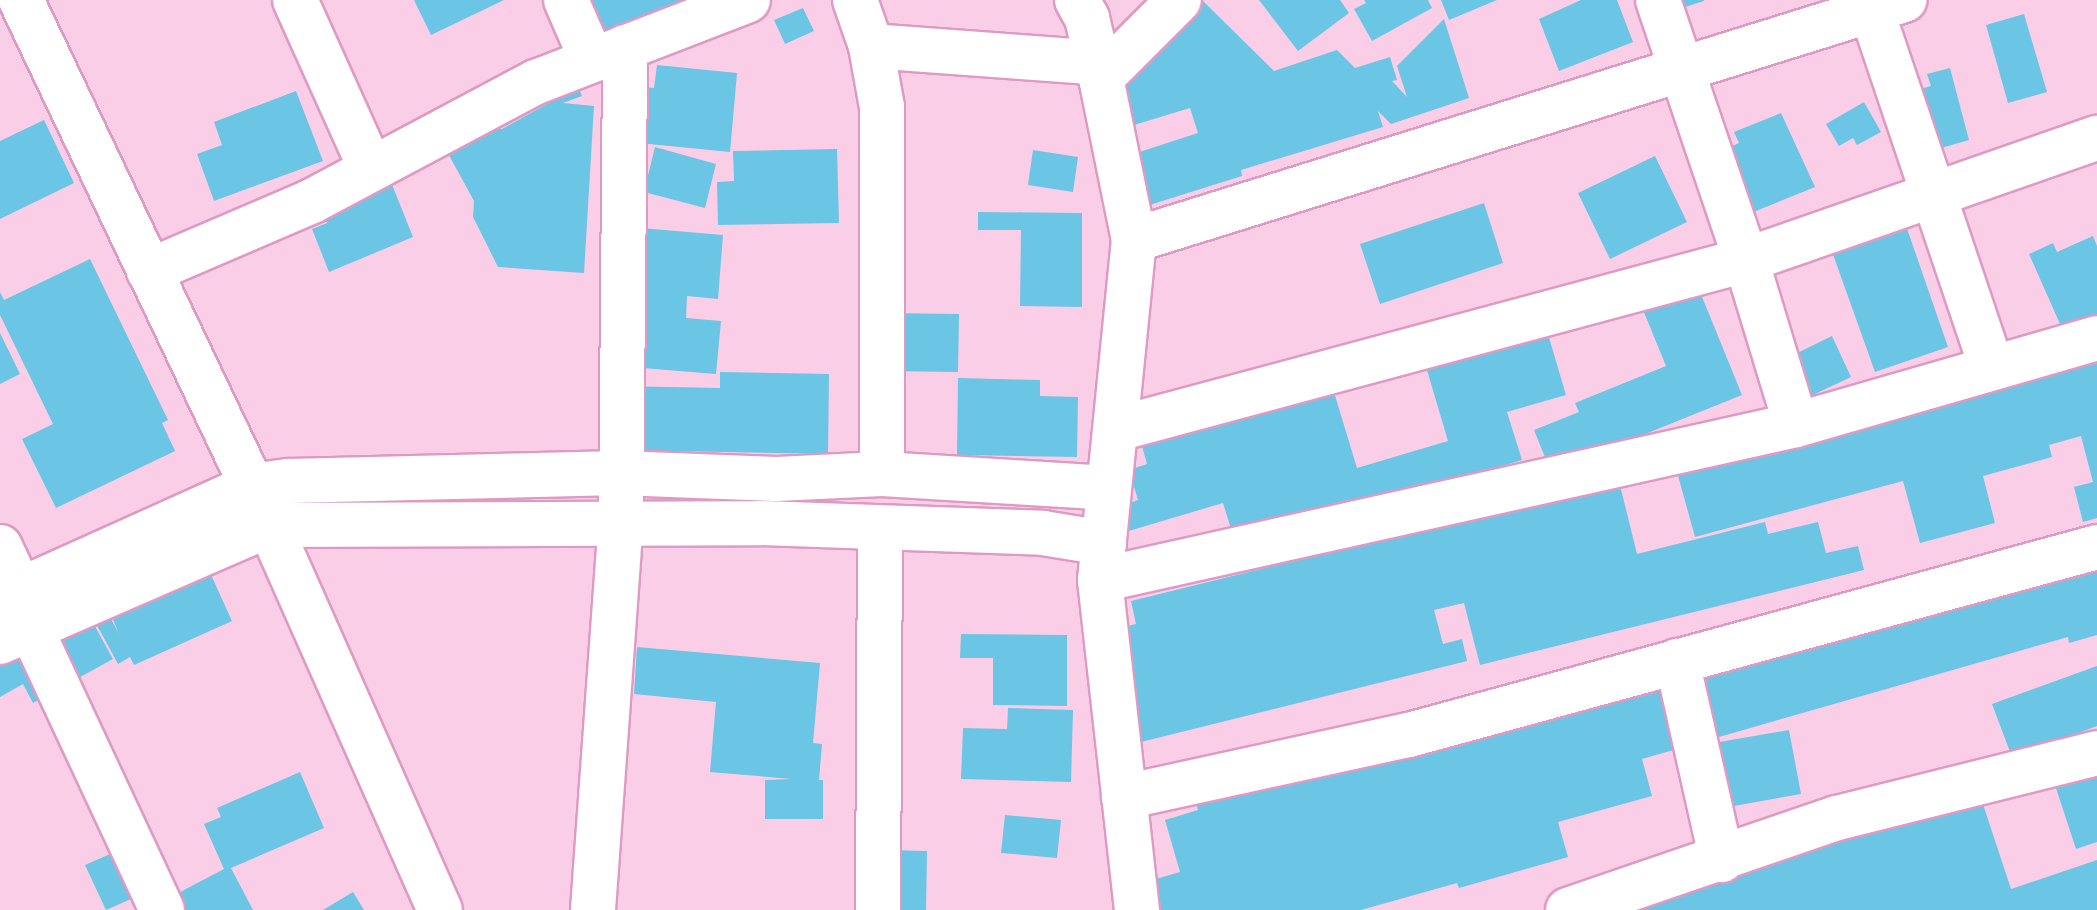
<!DOCTYPE html>
<html>
<head>
<meta charset="utf-8">
<style>
  body { margin:0 }
  #map { position:relative; width:2097px; height:910px; overflow:hidden; background:#facee7; font-family:Montserrat,sans-serif }
  div>[style] { position:absolute }
  .building>* { inset:0; background:#6bc5e5 }
  .roads { filter:drop-shadow(2px 0 #df9ac3) drop-shadow(-2px 0 #df9ac3) drop-shadow(0 2px #df9ac3) drop-shadow(0 -2px #df9ac3) }
  .minor>* { height:44px; margin:-22px; padding:0 22px; transform-origin:22px; border-radius:22px; background:#fff }
  span { translate:-50% -50%; white-space:nowrap; text-align:center; line-height:1.15; -webkit-text-stroke:6px #fee1f1; paint-order:stroke }
</style>
</head>
<body>
<div id="map">
  <div class="building">
    <i style="clip-path:polygon(414px 0,504px 0,431px 35px)"></i>
    <i style="clip-path:polygon(565px 0,689px 0,591px 49px)"></i>
    <i style="clip-path:polygon(1202px 0,1274px 71px,1337px 50px,1355px 68px,1390px 57px,1397px 80px,1392px 81px,1407px 97px,1397px 66px,1444px 19px,1469px 98px,1391px 124px,1378px 111px,1383px 127px,1241px 170px,1242px 176px,1140px 208px,1124px 157px,1198px 133px,1190px 108px,1134px 125px,1121px 86px)"></i>
    <i style="clip-path:polygon(1259px 0,1340px 0,1349px 13px,1298px 51px)"></i>
    <i style="clip-path:polygon(1364px 0,1428px 0,1432px 8px,1372px 41px,1354px 9px,1366px 3px)"></i>
    <i style="clip-path:polygon(1441px 0,1497px 0,1449px 20px)"></i>
    <i style="clip-path:polygon(1581px 0,1617px 0,1633px 42px,1559px 71px,1539px 19px)"></i>
    <i style="clip-path:polygon(1679px 0,1704px 0,1704px 1px,1682px 8px)"></i>
    <i style="clip-path:polygon(803px 8px,814px 31px,785px 44px,774px 20px)"></i>
    <i style="clip-path:polygon(2024px 14px,2047px 92px,2008px 103px,1986px 25px)"></i>
    <i style="clip-path:polygon(657px 65px,737px 73px,730px 152px,629px 142px,635px 86px,654px 88px)"></i>
    <i style="clip-path:polygon(570px 66px,582px 96px,563px 103px,594px 106px,584px 273px,498px 267px,473px 217px,474px 201px,433px 126px,502px 129px,547px 104px,538px 79px)"></i>
    <i style="clip-path:polygon(1950px 68px,1969px 140px,1920px 154px,1903px 94px,1931px 86px,1927px 74px)"></i>
    <i style="clip-path:polygon(296px 91px,323px 161px,214px 201px,197px 154px,222px 145px,214px 122px)"></i>
    <i style="clip-path:polygon(1864px 102px,1881px 132px,1857px 145px,1853px 138px,1839px 146px,1826px 124px)"></i>
    <i style="clip-path:polygon(1781px 113px,1815px 187px,1729px 222px,1703px 158px,1739px 143px,1734px 132px)"></i>
    <i style="clip-path:polygon(44px 120px,74px 183px,0 219px,0 141px)"></i>
    <i style="clip-path:polygon(655px 147px,716px 164px,705px 208px,644px 192px)"></i>
    <i style="clip-path:polygon(837px 149px,839px 223px,718px 225px,717px 182px,734px 181px,733px 151px)"></i>
    <i style="clip-path:polygon(1033px 150px,1078px 157px,1073px 192px,1028px 185px)"></i>
    <i style="clip-path:polygon(1655px 156px,1687px 222px,1610px 259px,1578px 193px)"></i>
    <i style="clip-path:polygon(389px 177px,413px 237px,329px 272px,312px 229px,327px 223px,320px 205px)"></i>
    <i style="clip-path:polygon(1484px 203px,1503px 263px,1380px 304px,1360px 244px)"></i>
    <i style="clip-path:polygon(978px 212px,1082px 213px,1082px 307px,1020px 306px,1021px 230px,978px 230px)"></i>
    <i style="clip-path:polygon(1904px 220px,1948px 347px,1875px 372px,1830px 246px)"></i>
    <i style="clip-path:polygon(629px 227px,723px 235px,718px 299px,687px 296px,686px 318px,721px 321px,716px 374px,618px 366px)"></i>
    <i style="clip-path:polygon(2093px 236px,2097px 246px,2097px 318px,2064px 333px,2029px 254px,2053px 243px,2057px 252px)"></i>
    <i style="clip-path:polygon(90px 259px,168px 420px,162px 423px,175px 451px,56px 508px,22px 439px,53px 424px,0 315px,0 292px,4px 300px)"></i>
    <i style="clip-path:polygon(1696px 282px,1742px 395px,1551px 472px,1534px 430px,1579px 412px,1575px 403px,1666px 366px,1641px 305px)"></i>
    <i style="clip-path:polygon(883px 313px,959px 314px,958px 372px,883px 371px)"></i>
    <i style="clip-path:polygon(1545px 324px,1566px 395px,1507px 412px,1522px 460px,1236px 545px,1223px 503px,1122px 533px,1114px 508px,1138px 500px,1129px 470px,1147px 464px,1142px 446px,1333px 389px,1357px 468px,1448px 441px,1424px 360px)"></i>
    <i style="clip-path:polygon(0 333px,20px 374px,0 384px)"></i>
    <i style="clip-path:polygon(1832px 336px,1851px 377px,1800px 401px,1781px 361px)"></i>
    <i style="clip-path:polygon(2097px 346px,2097px 518px,2083px 522px,2074px 487px,2093px 482px,2081px 436px,2049px 445px,2052px 457px,1983px 476px,1995px 523px,1920px 543px,1903px 481px,1695px 537px,1677px 472px)"></i>
    <i style="clip-path:polygon(720px 372px,829px 374px,828px 454px,615px 450px,616px 386px,720px 388px)"></i>
    <i style="clip-path:polygon(958px 378px,1040px 380px,1040px 396px,1078px 397px,1077px 457px,957px 455px)"></i>
    <i style="clip-path:polygon(1619px 481px,1637px 554px,1765px 522px,1768px 534px,1818px 522px,1826px 553px,1858px 546px,1864px 570px,1480px 665px,1464px 603px,1434px 610px,1443px 644px,1462px 639px,1467px 661px,1137px 743px,1108px 631px,1136px 624px,1131px 601px)"></i>
    <i style="clip-path:polygon(2097px 552px,2097px 635px,2069px 643px,2068px 637px,1642px 759px,1652px 796px,1558px 822px,1568px 857px,1459px 888px,1457px 883px,1361px 910px,1143px 910px,1135px 885px,1180px 872px,1165px 820px,1198px 810px,1193px 794px)"></i>
    <i style="clip-path:polygon(202px 555px,232px 621px,134px 665px,130px 657px,118px 664px,80px 594px,94px 587px,119px 634px,104px 598px)"></i>
    <i style="clip-path:polygon(76px 592px,113px 659px,33px 703px,23px 684px,0 697px,0 612px)"></i>
    <i style="clip-path:polygon(961px 634px,1067px 635px,1067px 706px,993px 705px,993px 658px,960px 658px)"></i>
    <i style="clip-path:polygon(637px 647px,820px 663px,813px 743px,822px 744px,819px 780px,823px 780px,823px 819px,765px 819px,765px 780px,792px 779px,710px 772px,716px 702px,634px 694px)"></i>
    <i style="clip-path:polygon(2097px 666px,2097px 726px,2012px 757px,1992px 704px)"></i>
    <i style="clip-path:polygon(1008px 708px,1073px 710px,1071px 782px,961px 779px,963px 728px,1007px 729px)"></i>
    <i style="clip-path:polygon(1789px 730px,1801px 794px,1734px 806px,1735px 815px,1711px 819px,1708px 744px)"></i>
    <i style="clip-path:polygon(2097px 758px,2097px 842px,2076px 849px,2051px 773px)"></i>
    <i style="clip-path:polygon(300px 772px,324px 828px,231px 868px,253px 910px,146px 910px,224px 869px,204px 824px,221px 817px,217px 808px)"></i>
    <i style="clip-path:polygon(1974px 777px,2011px 889px,2097px 860px,2097px 910px,1629px 910px)"></i>
    <i style="clip-path:polygon(1005px 815px,1061px 820px,1057px 858px,1001px 853px)"></i>
    <i style="clip-path:polygon(888px 850px,927px 851px,926px 910px,887px 910px)"></i>
    <i style="clip-path:polygon(110px 854px,131px 899px,106px 910px,85px 865px)"></i>
    <i style="clip-path:polygon(353px 892px,364px 910px,323px 910px)"></i>
  </div>
  <div class="roads">
    <div class="minor">
      <i style="left:21px;top:0;width:538px;rotate:64.58deg"></i>
      <i style="left:252px;top:486px;width:464px;rotate:66.1deg"></i>
      <i style="left:295px;top:0;width:185px;rotate:65.8deg"></i>
      <i style="left:566px;top:0;width:65px;rotate:66.6deg"></i>
      <i style="left:855px;top:0;width:49px;rotate:70.8deg"></i>
      <i style="left:871px;top:46px;width:62px;rotate:79.8deg"></i>
      <i style="left:882px;top:107px;width:367px;rotate:90deg"></i>
      <i style="left:1077px;top:0;width:21px;rotate:61deg"></i>
      <i style="left:1087px;top:18px;width:62px;rotate:76.9deg"></i>
      <i style="left:1658px;top:0;width:274px;rotate:71.3deg"></i>
      <i style="left:1746px;top:260px;width:172px;rotate:73.1deg"></i>
      <i style="left:1796px;top:425px;width:313px;rotate:-16.1deg"></i>
      <i style="left:1868px;top:0;width:388px;rotate:71.4deg"></i>
      <i style="left:871px;top:46px;width:230px;rotate:4.2deg"></i>
      <i style="left:1134px;top:240px;width:807px;rotate:-17.31deg"></i>
      <i style="left:149px;top:271px;width:177px;rotate:-23.2deg"></i>
      <i style="left:312px;top:201px;width:254px;rotate:-28deg"></i>
      <i style="left:536px;top:82px;width:227px;rotate:-21.1deg"></i>
      <i style="left:1117px;top:429px;width:651px;rotate:-15.04deg"></i>
      <i style="left:1746px;top:260px;width:372px;rotate:-19.2deg"></i>
      <i style="left:0;top:547px;width:47px;rotate:65.1deg"></i>
      <i style="left:1100px;top:580px;width:713px;rotate:-12.55deg"></i>
      <i style="left:0;top:599px;width:276px;rotate:-24.2deg"></i>
      <i style="left:252px;top:486px;width:37px;rotate:-8deg"></i>
      <i style="left:289px;top:481px;width:330px;rotate:-1.4deg"></i>
      <i style="left:619px;top:473px;width:157px;rotate:2.2deg"></i>
      <i style="left:776px;top:479px;width:106px;rotate:-2.7deg"></i>
      <i style="left:882px;top:474px;width:227px;rotate:3.5deg"></i>
      <i style="left:31px;top:629px;width:310px;rotate:65deg"></i>
      <i style="left:0;top:642px;width:293px;rotate:-23.5deg"></i>
      <i style="left:269px;top:525px;width:492px;rotate:-0.2deg"></i>
      <i style="left:761px;top:523px;width:282px;rotate:2deg"></i>
      <i style="left:1043px;top:533px;width:62px;rotate:9.3deg"></i>
      <i style="left:1677px;top:661px;width:204px;rotate:77.3deg"></i>
      <i style="left:1124px;top:797px;width:292px;rotate:-12.3deg"></i>
      <i style="left:1409px;top:735px;width:713px;rotate:-15.28deg"></i>
      <i style="left:593px;top:910px;width:389px;rotate:-85.9deg"></i>
      <i style="left:621px;top:522px;width:475px;rotate:-89.5deg"></i>
      <i style="left:878px;top:910px;width:382px;rotate:-89.7deg"></i>
      <i style="left:1137px;top:910px;width:332px;rotate:-96.4deg"></i>
      <i style="left:1100px;top:580px;width:342px;rotate:-84.3deg"></i>
      <i style="left:1134px;top:240px;width:165px;rotate:-101.5deg"></i>
      <i style="left:1101px;top:78px;width:110px;rotate:-45deg"></i>
      <i style="left:1568px;top:910px;width:284px;rotate:-18.9deg"></i>
      <i style="left:1837px;top:818px;width:268px;rotate:-14deg"></i>
    </div>
  </div>
</div>
</body>
</html>
